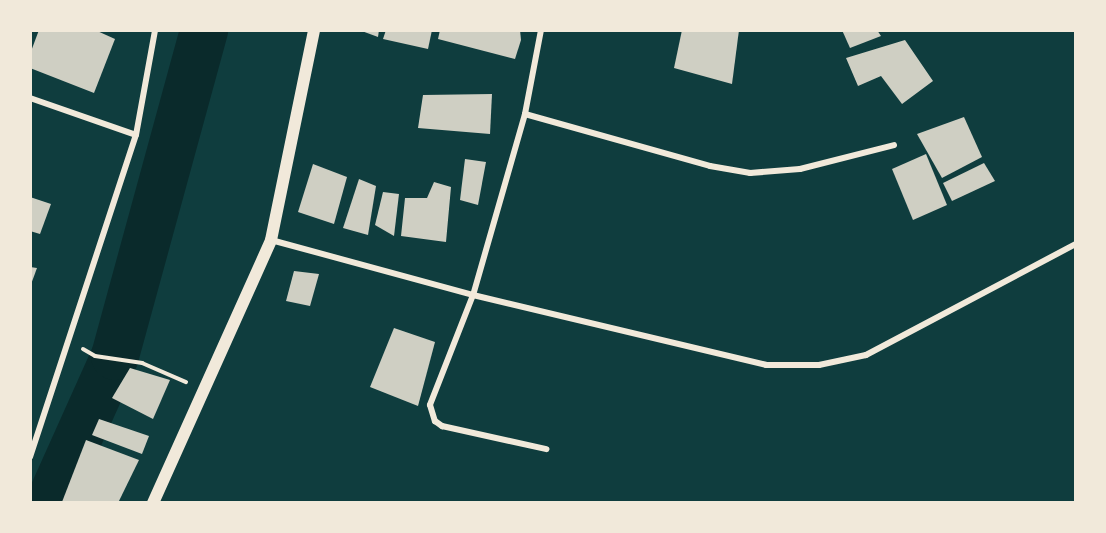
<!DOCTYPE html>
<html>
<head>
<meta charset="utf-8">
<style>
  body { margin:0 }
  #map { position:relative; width:1106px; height:533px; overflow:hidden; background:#0f3d3e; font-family:"Roboto Serif",serif }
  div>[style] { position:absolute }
  .river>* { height:48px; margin:-24px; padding:0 24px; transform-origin:24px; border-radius:24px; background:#0a2a2b }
  .building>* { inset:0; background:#cfcfc3 }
  .path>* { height:4px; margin:-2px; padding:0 2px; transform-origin:2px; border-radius:2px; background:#f1e9da }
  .minor>* { height:6px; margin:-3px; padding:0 3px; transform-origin:3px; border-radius:3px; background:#f1e9da }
  .secondary>* { height:12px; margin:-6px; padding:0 6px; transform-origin:6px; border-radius:6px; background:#f1e9da }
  span { translate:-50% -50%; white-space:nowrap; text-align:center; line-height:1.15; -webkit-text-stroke:6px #f1e9da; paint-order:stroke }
  .frame { position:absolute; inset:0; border:32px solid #f1e9da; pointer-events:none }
</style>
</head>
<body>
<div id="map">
  <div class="river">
    <i style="left:49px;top:503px;width:161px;rotate:-65.8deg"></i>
    <i style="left:115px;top:356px;width:338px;rotate:-74.7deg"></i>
  </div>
  <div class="building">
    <i style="clip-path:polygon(39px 30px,95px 30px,115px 39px,94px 93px,30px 68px,30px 54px)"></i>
    <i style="clip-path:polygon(359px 30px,379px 30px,378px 37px)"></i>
    <i style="clip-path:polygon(386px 30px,432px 30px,428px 49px,383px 39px)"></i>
    <i style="clip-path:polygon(440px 30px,520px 30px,521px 40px,515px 59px,438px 39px)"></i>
    <i style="clip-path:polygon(682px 30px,739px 30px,732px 84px,674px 68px)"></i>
    <i style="clip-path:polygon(842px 30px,877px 30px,881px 36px,850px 48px)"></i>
    <i style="clip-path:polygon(905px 40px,933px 81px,902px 104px,881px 76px,858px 86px,846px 58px)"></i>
    <i style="clip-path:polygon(492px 94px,490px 134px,418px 128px,423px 95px)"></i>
    <i style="clip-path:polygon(964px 117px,982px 157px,942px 178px,917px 134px)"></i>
    <i style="clip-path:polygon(926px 154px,947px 205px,913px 220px,892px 169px)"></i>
    <i style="clip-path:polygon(465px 159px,486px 162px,478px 205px,460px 200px)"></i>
    <i style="clip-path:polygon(984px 163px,995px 181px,952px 201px,943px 183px)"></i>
    <i style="clip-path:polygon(313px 164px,347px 177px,334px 224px,298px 212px)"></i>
    <i style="clip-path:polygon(359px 179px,376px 186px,368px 235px,343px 228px)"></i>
    <i style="clip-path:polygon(434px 182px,451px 187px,446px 242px,401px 236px,405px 198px,427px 198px)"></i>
    <i style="clip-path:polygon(383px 192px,399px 194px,394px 236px,375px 225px)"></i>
    <i style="clip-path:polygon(30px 197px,51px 204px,40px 234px,30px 231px)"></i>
    <i style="clip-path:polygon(30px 267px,37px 268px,30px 287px)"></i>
    <i style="clip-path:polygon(294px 271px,319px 274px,310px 306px,286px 301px)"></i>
    <i style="clip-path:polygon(394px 328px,435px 342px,418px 406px,370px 387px)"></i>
    <i style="clip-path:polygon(130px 368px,170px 380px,153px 419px,112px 398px)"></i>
    <i style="clip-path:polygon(99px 419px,149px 436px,142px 454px,92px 435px)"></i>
    <i style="clip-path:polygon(86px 440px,139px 460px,118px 503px,62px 502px)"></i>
  </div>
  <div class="path">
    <i style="left:83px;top:349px;width:14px;rotate:30deg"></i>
    <i style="left:95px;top:356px;width:48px;rotate:8.5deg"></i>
    <i style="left:142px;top:363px;width:48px;rotate:23.4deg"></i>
  </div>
  <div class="minor">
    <i style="left:541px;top:30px;width:86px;rotate:100.8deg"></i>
    <i style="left:525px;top:114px;width:188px;rotate:106deg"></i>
    <i style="left:473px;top:295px;width:118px;rotate:111.4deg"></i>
    <i style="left:430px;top:405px;width:17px;rotate:73deg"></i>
    <i style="left:435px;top:421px;width:9px;rotate:36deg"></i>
    <i style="left:442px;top:426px;width:107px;rotate:12.5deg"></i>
    <i style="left:30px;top:98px;width:112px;rotate:19.2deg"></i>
    <i style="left:525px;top:114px;width:192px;rotate:15.7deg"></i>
    <i style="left:710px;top:166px;width:41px;rotate:9.9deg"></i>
    <i style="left:750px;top:173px;width:50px;rotate:-4.6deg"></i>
    <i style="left:800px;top:169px;width:97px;rotate:-14.3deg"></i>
    <i style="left:271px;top:240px;width:209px;rotate:15.2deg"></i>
    <i style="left:473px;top:295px;width:301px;rotate:13.4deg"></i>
    <i style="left:766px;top:365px;width:53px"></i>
    <i style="left:819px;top:365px;width:48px;rotate:-12deg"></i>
    <i style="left:866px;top:355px;width:238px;rotate:-27.9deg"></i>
    <i style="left:30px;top:457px;width:339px;rotate:-71.8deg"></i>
    <i style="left:136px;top:135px;width:107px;rotate:-79.7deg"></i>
  </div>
  <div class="secondary">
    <i style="left:153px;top:503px;width:288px;rotate:-65.8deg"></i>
    <i style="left:271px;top:240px;width:214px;rotate:-78.4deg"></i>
  </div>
  <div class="frame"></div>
</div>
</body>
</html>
